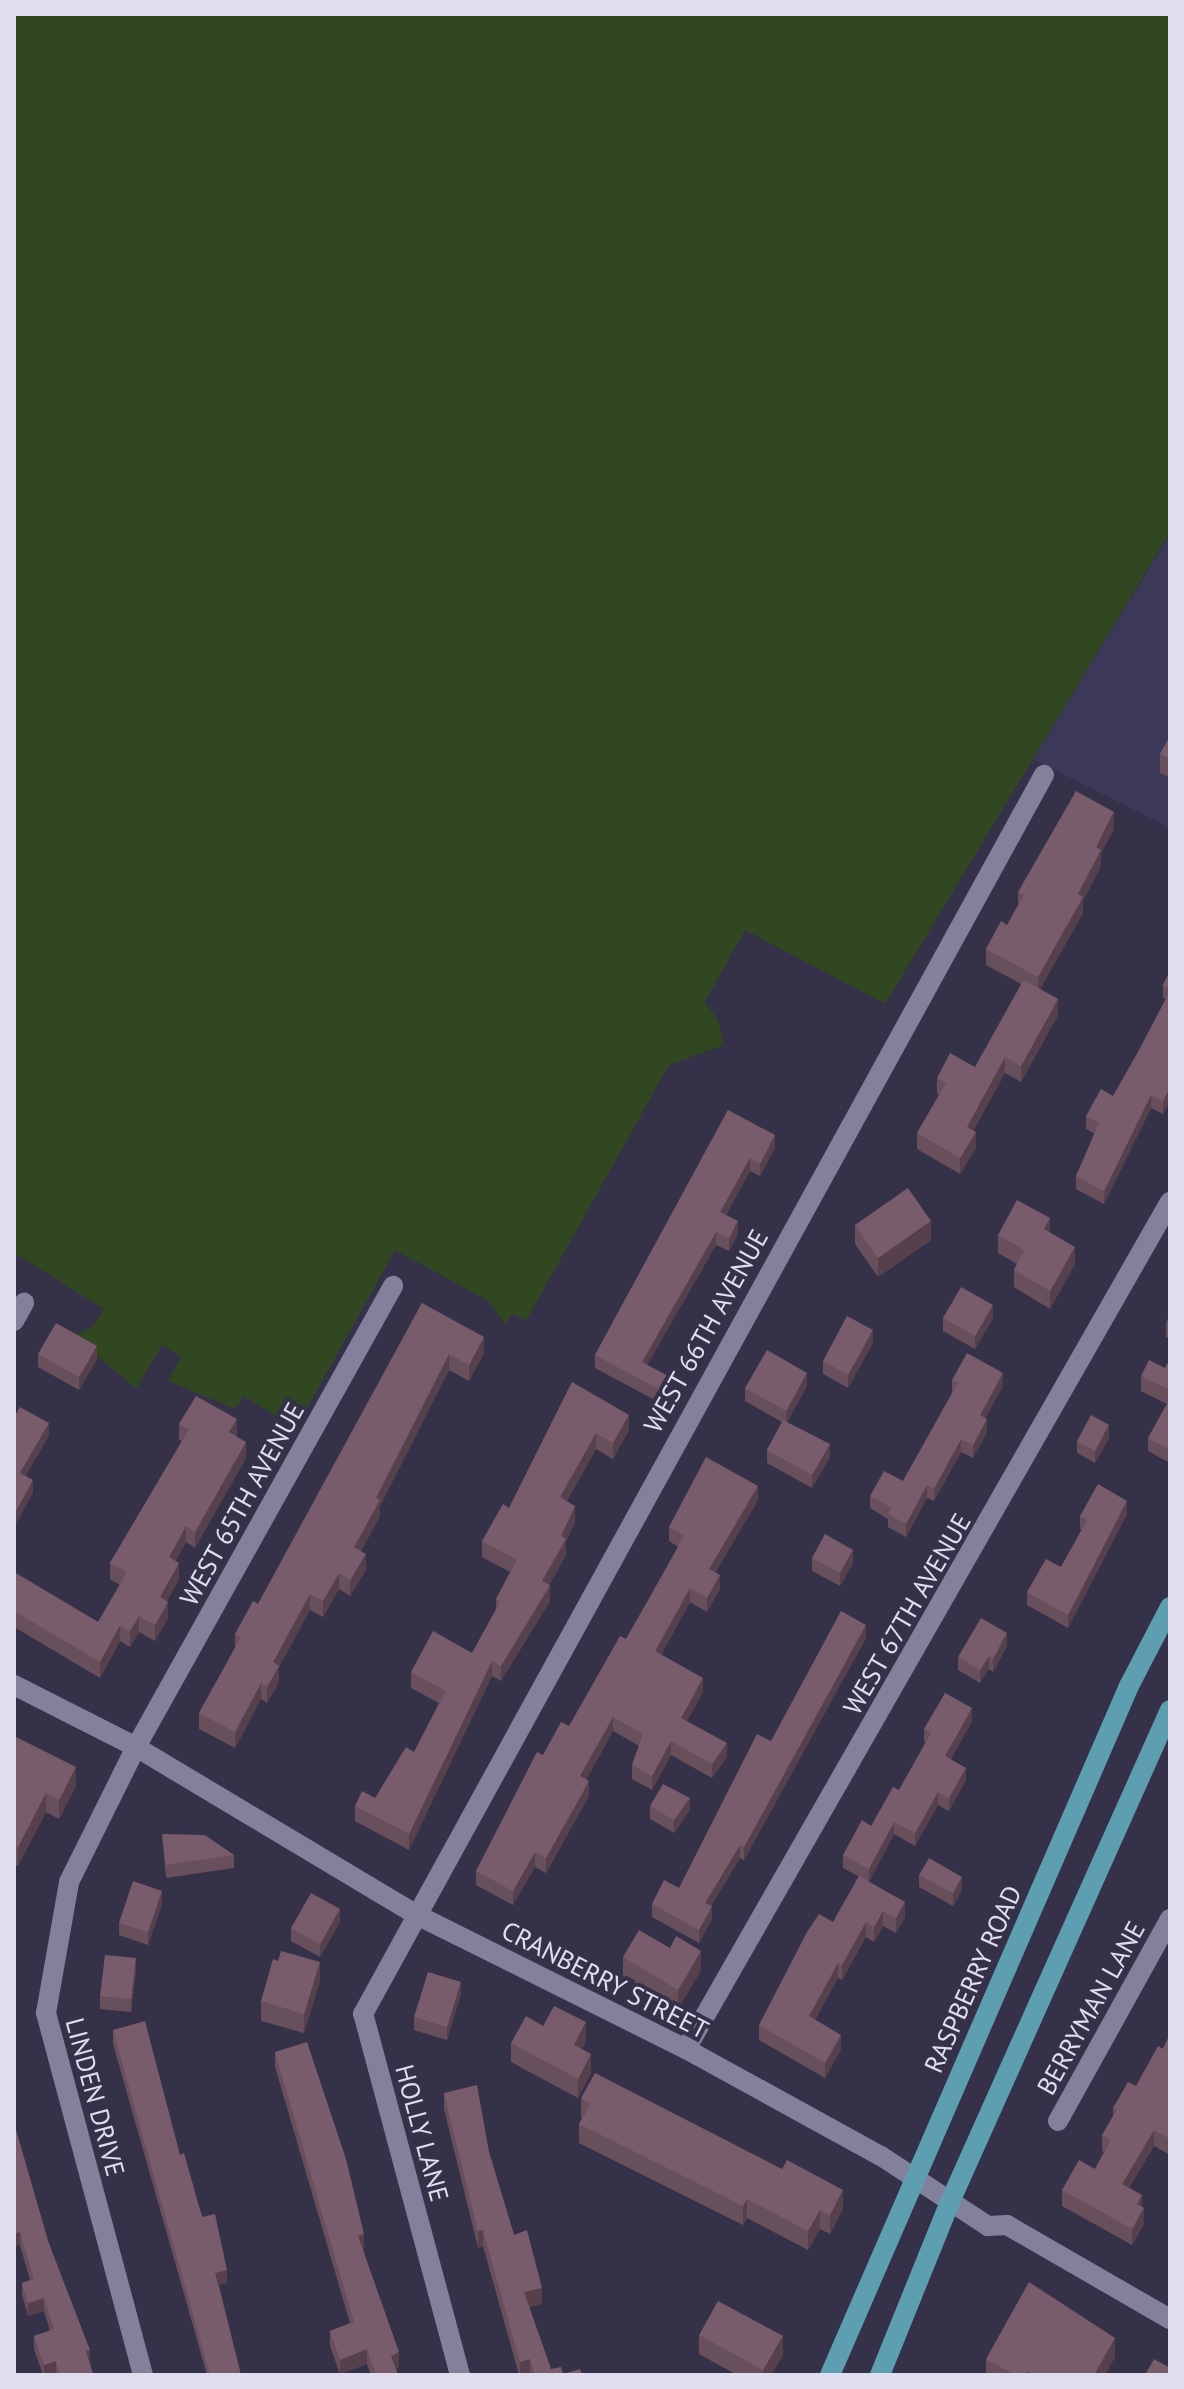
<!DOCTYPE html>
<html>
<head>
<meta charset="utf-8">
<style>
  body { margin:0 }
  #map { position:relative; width:1184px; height:2389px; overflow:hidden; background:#343149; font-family:"PT Sans",sans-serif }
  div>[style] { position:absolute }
  .built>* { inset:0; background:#3c3857 }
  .green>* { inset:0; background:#314721 }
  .minor>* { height:20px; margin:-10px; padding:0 10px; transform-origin:10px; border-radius:10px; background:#83809c }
  .major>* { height:20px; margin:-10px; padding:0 10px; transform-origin:10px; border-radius:10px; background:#5d9eb1 }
  .wall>* { inset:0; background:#684f5c }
  .shaded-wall>* { inset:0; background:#55404b }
  .building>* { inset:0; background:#795c6b }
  span { translate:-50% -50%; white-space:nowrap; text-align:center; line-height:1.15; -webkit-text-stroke:8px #343149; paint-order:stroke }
  .street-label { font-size:26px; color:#e0deee }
  .frame { position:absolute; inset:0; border:16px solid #e0deee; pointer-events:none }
</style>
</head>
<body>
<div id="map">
  <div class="built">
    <i style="clip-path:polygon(1170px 534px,1170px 828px,1033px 759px)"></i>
  </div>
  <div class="green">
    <i style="clip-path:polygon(14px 14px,1170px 14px,1170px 532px,885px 1004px,745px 930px,705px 1002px,718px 1020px,724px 1045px,669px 1065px,526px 1321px,512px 1313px,506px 1325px,487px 1300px,395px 1250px,296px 1428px,244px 1396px,235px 1409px,168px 1381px,181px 1357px,162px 1345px,136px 1389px,73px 1336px,93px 1326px,104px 1309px,18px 1255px,14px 1261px)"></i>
  </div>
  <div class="minor">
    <i style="left:14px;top:1321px;width:21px;rotate:-61deg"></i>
    <i style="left:14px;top:1685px;width:137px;rotate:26.9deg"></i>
    <i style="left:136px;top:1747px;width:327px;rotate:30.9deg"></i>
    <i style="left:417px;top:1915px;width:301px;rotate:26.5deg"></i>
    <i style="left:686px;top:2049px;width:222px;rotate:28.8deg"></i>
    <i style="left:881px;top:2156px;width:128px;rotate:33.2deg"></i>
    <i style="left:988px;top:2226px;width:19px;rotate:-3deg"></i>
    <i style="left:1007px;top:2225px;width:188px;rotate:30deg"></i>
    <i style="left:686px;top:2049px;width:976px;rotate:-60.26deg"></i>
    <i style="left:1058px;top:2121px;width:231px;rotate:-61deg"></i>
    <i style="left:143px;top:2375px;width:375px;rotate:-105deg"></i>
    <i style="left:46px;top:2013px;width:133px;rotate:-80deg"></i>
    <i style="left:69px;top:1882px;width:151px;rotate:-63.6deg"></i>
    <i style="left:136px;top:1747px;width:528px;rotate:-60.86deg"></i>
    <i style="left:460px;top:2375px;width:374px;rotate:-105deg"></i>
    <i style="left:363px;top:2014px;width:1414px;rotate:-61.21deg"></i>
  </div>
  <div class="major">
    <i style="left:830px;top:2375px;width:751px;rotate:-66.54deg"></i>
    <i style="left:1129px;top:1686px;width:89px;rotate:-62.6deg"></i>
    <i style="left:880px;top:2375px;width:184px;rotate:-68deg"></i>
    <i style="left:949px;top:2204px;width:541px;rotate:-65.9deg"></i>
  </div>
  <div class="wall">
    <i style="clip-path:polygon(1170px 736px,1170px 778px,1160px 773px,1160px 754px)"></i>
    <i style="clip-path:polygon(1114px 829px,1101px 853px,1101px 866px,1083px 901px,1083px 913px,1040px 989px,1058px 1015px,1021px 1082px,1005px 1073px,973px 1131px,976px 1148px,960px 1174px,917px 1149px,917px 1133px,939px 1095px,937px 1094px,937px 1078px,975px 1067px,1021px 984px,986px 965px,986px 949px,1007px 925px,1018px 905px,1018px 892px)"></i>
    <i style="clip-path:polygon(1170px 971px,1170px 1101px,1163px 1114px,1151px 1108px,1104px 1204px,1076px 1189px,1076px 1176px,1095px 1134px,1086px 1129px,1086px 1116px,1113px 1096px,1138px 1052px,1166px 999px,1163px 998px,1163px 985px)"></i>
    <i style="clip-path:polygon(728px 1110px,775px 1148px,760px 1176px,750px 1171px,726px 1215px,738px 1234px,729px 1251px,716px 1245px,647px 1365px,672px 1390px,664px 1405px,595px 1368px,595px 1355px)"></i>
    <i style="clip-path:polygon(855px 1225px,931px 1240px,878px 1277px,855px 1244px)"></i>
    <i style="clip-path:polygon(1050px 1233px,1075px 1264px,1050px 1309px,1014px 1287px,1014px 1270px,1017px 1264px,998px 1253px,998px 1235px)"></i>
    <i style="clip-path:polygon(422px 1303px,484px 1353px,469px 1381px,449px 1370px,380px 1506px,380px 1516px,361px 1551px,366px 1570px,350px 1596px,339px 1589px,323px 1617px,310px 1610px,279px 1667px,279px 1682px,267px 1703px,261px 1699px,235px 1748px,199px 1729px,199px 1713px,235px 1648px,235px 1634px,258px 1604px)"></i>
    <i style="clip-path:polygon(1170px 1315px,1170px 1339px,1166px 1337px,1166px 1322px)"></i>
    <i style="clip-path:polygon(943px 1318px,993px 1318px,975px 1349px,943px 1331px)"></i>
    <i style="clip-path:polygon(873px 1343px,848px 1388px,823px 1374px,823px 1361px)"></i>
    <i style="clip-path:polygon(38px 1354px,97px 1359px,79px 1390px,38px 1367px)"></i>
    <i style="clip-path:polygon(1170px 1359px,1170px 1463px,1148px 1451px,1148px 1438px,1167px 1404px,1141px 1391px,1141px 1376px,1165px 1368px)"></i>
    <i style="clip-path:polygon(952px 1380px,1003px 1386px,985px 1418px,987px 1432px,973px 1458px,961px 1452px,934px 1501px,927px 1498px,906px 1537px,888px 1527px,888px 1519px,870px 1508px,870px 1496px,903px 1481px,952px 1393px)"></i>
    <i style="clip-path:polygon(572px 1382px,629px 1430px,613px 1459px,596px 1449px,567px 1501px,575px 1522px,566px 1541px,566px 1555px,549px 1585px,550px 1601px,501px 1681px,492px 1676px,409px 1850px,355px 1821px,355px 1806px,375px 1798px,414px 1752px,439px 1703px,411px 1688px,411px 1672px,472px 1653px,496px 1610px,496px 1599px,510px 1572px,482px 1557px,482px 1541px,509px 1508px)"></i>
    <i style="clip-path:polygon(807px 1386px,787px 1422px,830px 1457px,812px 1488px,767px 1463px,767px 1450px,782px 1422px,745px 1401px,745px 1388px)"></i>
    <i style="clip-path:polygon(179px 1424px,237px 1435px,236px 1436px,246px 1458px,195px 1548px,186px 1542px,175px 1561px,179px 1579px,167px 1601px,168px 1618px,155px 1641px,139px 1632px,130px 1647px,120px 1641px,100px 1678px,14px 1627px,14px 1572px,98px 1622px,120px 1585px,110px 1579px,110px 1563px,182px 1441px,179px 1440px)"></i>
    <i style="clip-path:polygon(1109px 1438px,1095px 1463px,1077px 1453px,1077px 1441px)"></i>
    <i style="clip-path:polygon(758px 1500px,715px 1573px,720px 1589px,707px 1612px,690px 1602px,661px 1655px,703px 1692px,687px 1721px,727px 1757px,712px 1778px,671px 1755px,652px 1790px,632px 1779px,632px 1765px,639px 1746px,613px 1731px,586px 1780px,589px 1796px,546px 1873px,535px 1867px,513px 1905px,476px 1885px,476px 1871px,543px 1755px,569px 1726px,626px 1639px,678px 1547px,669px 1541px,669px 1527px)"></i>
    <i style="clip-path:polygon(1127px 1514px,1068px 1628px,1027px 1605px,1027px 1592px,1061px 1567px,1082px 1530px,1080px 1529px,1080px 1516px)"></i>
    <i style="clip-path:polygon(812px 1558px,853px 1563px,840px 1586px,812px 1571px)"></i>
    <i style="clip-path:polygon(866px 1638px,744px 1860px,740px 1858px,711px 1906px,712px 1919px,699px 1943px,652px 1917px,652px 1904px,679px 1888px,771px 1741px)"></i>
    <i style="clip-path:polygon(1007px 1646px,993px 1672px,989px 1669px,980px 1683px,958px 1670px,958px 1657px)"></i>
    <i style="clip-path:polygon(972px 1721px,951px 1759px,966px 1780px,949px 1811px,938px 1805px,915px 1846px,894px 1834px,869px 1882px,843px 1868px,843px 1855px,871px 1826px,899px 1790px,926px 1742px,924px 1742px,924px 1729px)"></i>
    <i style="clip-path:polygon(14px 1736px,76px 1786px,59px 1819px,46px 1812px,18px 1866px,14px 1864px)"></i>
    <i style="clip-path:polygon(650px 1806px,690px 1810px,674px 1833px,650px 1819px)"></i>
    <i style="clip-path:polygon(162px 1834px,234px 1855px,234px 1868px,166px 1878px)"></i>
    <i style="clip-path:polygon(919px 1875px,962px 1890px,953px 1906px,919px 1887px)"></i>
    <i style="clip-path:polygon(859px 1876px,905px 1917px,896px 1933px,883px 1926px,874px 1942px,866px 1937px,842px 1980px,838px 1978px,815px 2020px,841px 2049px,825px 2078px,759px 2040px,759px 2025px,833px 1922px)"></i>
    <i style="clip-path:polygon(162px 1904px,148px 1945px,119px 1935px,119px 1923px)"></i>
    <i style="clip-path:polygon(340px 1922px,320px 1957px,291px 1941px,291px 1928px)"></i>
    <i style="clip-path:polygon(623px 1957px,701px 1970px,678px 2009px,623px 1976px)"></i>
    <i style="clip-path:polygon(136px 1971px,131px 2012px,100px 2009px,100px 1996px)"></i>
    <i style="clip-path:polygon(320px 1981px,304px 2033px,261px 2021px,261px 2001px)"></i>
    <i style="clip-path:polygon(461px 1994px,447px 2040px,414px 2030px,414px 2017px)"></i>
    <i style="clip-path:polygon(543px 2026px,586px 2041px,582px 2049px,591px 2073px,578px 2098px,511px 2062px,511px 2043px)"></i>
    <i style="clip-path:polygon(113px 2030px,180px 2155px,227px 2283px,219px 2285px,241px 2375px,207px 2375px,113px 2044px)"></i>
    <i style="clip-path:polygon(1170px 2034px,1170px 2155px,1154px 2146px,1129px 2188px,1142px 2206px,1144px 2224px,1132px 2245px,1062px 2206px,1062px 2190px,1095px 2169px,1104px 2152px,1102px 2151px,1102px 2135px,1113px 2116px,1113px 2108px,1136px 2086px,1163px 2049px)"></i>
    <i style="clip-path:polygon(275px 2052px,364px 2249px,363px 2249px,399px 2367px,396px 2368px,398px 2375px,371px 2375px,367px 2364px,340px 2374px,330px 2346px,330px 2331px,350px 2323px,275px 2067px)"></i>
    <i style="clip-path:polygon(444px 2093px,489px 2152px,514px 2235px,542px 2304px,529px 2307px,551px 2369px,563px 2374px,582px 2375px,519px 2375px,483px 2246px,478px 2248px,444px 2109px)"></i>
    <i style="clip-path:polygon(581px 2098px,843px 2209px,830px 2234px,820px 2229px,808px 2250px,747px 2218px,743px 2225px,579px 2143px,579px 2124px,582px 2118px,581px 2117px)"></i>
    <i style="clip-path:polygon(14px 2123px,48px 2241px,90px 2363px,93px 2375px,43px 2375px,34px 2349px,34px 2336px,50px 2331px,44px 2311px,28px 2316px,22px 2295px,22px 2283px,30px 2280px,20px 2245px)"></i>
    <i style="clip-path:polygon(699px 2335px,783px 2355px,771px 2375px,737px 2375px,699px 2354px)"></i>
    <i style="clip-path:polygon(1115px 2357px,1105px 2375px,986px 2375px,986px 2359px)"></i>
  </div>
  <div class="shaded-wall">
    <i style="clip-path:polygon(1114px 812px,1114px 829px,1101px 853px,1101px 866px,1083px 901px,1083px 913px,1038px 993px,1038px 977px,1078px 894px,1096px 847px)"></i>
    <i style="clip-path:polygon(1058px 999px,1058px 1015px,1021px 1082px,1021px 1066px)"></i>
    <i style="clip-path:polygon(1005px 1057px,1005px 1073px,967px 1143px,967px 1127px)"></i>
    <i style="clip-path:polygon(1170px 1088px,1170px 1101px,1163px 1114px,1163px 1101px)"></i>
    <i style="clip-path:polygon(1151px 1095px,1151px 1108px,1104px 1204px,1104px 1191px)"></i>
    <i style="clip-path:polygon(976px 1132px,976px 1148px,960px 1174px,960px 1158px)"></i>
    <i style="clip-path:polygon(775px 1135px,775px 1148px,760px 1176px,760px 1164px)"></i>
    <i style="clip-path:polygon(750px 1158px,750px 1171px,720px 1225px,720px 1212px)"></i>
    <i style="clip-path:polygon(1050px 1218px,1050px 1236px,1044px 1229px)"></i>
    <i style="clip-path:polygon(738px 1221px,738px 1234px,729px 1251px,729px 1238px)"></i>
    <i style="clip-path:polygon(931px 1221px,931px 1240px,878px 1277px,878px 1258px)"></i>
    <i style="clip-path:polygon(716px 1232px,716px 1245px,642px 1374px,642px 1362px)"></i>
    <i style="clip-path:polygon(1075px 1247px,1075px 1264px,1050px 1309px,1050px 1291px)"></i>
    <i style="clip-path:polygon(993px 1305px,993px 1318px,975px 1349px,975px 1336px)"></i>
    <i style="clip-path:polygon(873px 1330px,873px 1343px,848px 1388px,848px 1375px)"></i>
    <i style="clip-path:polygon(484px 1337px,484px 1353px,469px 1381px,469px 1365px)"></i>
    <i style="clip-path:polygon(97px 1346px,97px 1359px,79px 1390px,79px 1377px)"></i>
    <i style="clip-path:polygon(449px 1354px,449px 1370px,380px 1506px,380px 1516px,354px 1563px,354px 1547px,376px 1498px)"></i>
    <i style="clip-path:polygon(807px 1373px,807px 1386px,786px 1424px,786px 1411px)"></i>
    <i style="clip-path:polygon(1003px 1373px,1003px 1386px,980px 1428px,980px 1415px)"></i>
    <i style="clip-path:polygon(672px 1378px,672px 1390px,664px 1405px,664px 1392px)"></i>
    <i style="clip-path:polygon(629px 1415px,629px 1430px,613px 1459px,613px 1443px)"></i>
    <i style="clip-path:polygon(237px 1419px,237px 1435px,229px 1448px,229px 1432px)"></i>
    <i style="clip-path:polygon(987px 1419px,987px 1432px,973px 1458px,973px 1445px)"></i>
    <i style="clip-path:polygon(49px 1423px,49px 1436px,20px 1486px,20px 1473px)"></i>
    <i style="clip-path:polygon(1109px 1425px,1109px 1438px,1095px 1463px,1095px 1451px)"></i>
    <i style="clip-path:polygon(596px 1433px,596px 1449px,560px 1513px,560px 1497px)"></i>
    <i style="clip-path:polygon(961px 1439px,961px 1452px,934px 1501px,934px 1489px)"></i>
    <i style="clip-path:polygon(246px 1442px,246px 1458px,195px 1548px,195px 1532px)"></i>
    <i style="clip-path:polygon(830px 1444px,830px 1457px,812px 1488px,812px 1475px)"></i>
    <i style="clip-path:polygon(33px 1480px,33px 1493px,14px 1528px,14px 1515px)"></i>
    <i style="clip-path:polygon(927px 1485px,927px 1498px,906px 1537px,906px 1524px)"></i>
    <i style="clip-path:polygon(758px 1486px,758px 1500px,709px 1583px,709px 1569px)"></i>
    <i style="clip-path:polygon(1127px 1501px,1127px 1514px,1068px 1628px,1068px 1615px)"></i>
    <i style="clip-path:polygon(575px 1506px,575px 1522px,566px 1541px,566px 1555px,542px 1597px,542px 1581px,561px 1536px)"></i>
    <i style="clip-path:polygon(186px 1526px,186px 1542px,169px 1573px,169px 1557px)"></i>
    <i style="clip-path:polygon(853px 1550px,853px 1563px,840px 1586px,840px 1573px)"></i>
    <i style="clip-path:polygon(366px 1554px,366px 1570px,350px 1596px,350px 1580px)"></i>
    <i style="clip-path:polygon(179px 1563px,179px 1579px,160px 1613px,160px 1597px)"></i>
    <i style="clip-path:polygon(339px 1573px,339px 1589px,323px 1617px,323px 1601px)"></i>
    <i style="clip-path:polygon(720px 1575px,720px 1589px,707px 1612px,707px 1598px)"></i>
    <i style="clip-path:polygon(550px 1585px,550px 1601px,501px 1681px,501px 1666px)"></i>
    <i style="clip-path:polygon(690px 1588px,690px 1602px,655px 1666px,655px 1651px)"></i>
    <i style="clip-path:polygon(310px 1594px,310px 1610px,279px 1667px,279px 1682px,267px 1703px,267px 1687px,273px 1662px)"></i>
    <i style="clip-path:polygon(168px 1602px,168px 1618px,155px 1641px,155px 1625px)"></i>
    <i style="clip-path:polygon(139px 1616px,139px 1632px,130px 1647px,130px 1631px)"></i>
    <i style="clip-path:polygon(120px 1625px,120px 1641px,100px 1678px,100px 1662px)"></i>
    <i style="clip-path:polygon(866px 1625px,866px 1638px,744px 1860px,744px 1847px)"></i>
    <i style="clip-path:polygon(1007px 1633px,1007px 1646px,993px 1672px,993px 1659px)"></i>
    <i style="clip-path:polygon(989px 1656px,989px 1669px,980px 1683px,980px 1670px)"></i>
    <i style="clip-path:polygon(492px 1661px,492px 1676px,409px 1850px,409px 1834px)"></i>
    <i style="clip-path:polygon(703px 1678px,703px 1692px,681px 1732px,681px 1718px)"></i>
    <i style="clip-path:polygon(261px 1683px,261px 1699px,235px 1748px,235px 1732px)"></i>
    <i style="clip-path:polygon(972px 1708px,972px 1721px,945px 1769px,945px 1756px)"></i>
    <i style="clip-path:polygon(613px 1717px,613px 1731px,580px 1791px,580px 1776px)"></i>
    <i style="clip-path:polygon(671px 1741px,671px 1755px,652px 1790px,652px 1776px)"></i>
    <i style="clip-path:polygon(727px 1743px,727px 1757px,712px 1778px,712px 1764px)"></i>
    <i style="clip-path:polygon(76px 1767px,76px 1786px,59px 1819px,59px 1800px)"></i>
    <i style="clip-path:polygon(966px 1768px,966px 1780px,949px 1811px,949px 1798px)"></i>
    <i style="clip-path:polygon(589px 1781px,589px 1796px,546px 1873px,546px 1858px)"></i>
    <i style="clip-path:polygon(938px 1792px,938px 1805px,915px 1846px,915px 1833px)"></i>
    <i style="clip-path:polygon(46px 1793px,46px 1812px,18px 1866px,18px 1847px)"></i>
    <i style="clip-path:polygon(690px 1798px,690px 1810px,674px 1833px,674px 1820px)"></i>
    <i style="clip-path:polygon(894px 1822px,894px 1834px,869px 1882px,869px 1869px)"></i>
    <i style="clip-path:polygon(740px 1845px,740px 1858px,705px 1915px,705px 1903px)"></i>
    <i style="clip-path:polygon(535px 1852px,535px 1867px,513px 1905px,513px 1891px)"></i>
    <i style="clip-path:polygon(962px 1877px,962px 1890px,953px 1906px,953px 1893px)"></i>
    <i style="clip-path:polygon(162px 1891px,162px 1904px,148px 1945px,148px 1932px)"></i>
    <i style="clip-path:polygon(905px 1902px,905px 1917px,896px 1933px,896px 1918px)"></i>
    <i style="clip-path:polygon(712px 1906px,712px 1919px,699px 1943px,699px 1930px)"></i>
    <i style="clip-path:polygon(340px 1909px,340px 1922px,320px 1957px,320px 1944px)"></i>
    <i style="clip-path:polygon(883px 1911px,883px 1926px,874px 1942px,874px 1927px)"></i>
    <i style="clip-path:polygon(866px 1922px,866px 1937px,842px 1980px,842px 1965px)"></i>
    <i style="clip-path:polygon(701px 1951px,701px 1970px,678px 2009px,678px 1990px)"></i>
    <i style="clip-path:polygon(136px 1958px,136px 1971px,131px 2012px,131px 1999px)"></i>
    <i style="clip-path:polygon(320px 1962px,320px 1981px,304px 2033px,304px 2014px)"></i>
    <i style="clip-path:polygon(838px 1963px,838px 1978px,809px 2031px,809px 2016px)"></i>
    <i style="clip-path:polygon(461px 1982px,461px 1994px,447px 2040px,447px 2027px)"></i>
    <i style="clip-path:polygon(586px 2022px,586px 2041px,574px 2064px,574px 2045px)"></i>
    <i style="clip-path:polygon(841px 2035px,841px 2049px,825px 2078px,825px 2063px)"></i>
    <i style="clip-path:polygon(591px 2054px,591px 2073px,578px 2098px,578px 2079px)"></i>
    <i style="clip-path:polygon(1154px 2130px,1154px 2146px,1122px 2200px,1122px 2184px)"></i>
    <i style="clip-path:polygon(843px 2190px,843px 2209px,830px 2234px,830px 2215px)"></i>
    <i style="clip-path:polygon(1142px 2195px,1142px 2211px,1144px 2208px,1144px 2224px,1132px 2245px,1132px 2229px,1137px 2204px)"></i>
    <i style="clip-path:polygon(747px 2199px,747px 2218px,743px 2225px,743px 2206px)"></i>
    <i style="clip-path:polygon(820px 2210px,820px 2229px,808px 2250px,808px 2231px)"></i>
    <i style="clip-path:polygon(483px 2230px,483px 2246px,478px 2248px,478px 2231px)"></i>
    <i style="clip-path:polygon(20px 2232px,20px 2245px,14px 2247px,14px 2234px)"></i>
    <i style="clip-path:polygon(364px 2234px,364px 2249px,358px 2250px,358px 2236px)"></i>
    <i style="clip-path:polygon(227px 2270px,227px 2283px,215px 2286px,215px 2273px)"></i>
    <i style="clip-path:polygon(542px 2288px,542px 2304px,524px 2308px,524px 2292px)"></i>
    <i style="clip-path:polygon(44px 2298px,44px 2311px,28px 2316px,28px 2303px)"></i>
    <i style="clip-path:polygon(783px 2336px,783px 2355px,771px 2375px,763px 2375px,763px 2370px)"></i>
    <i style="clip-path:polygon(1115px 2338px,1115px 2357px,1105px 2375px,1094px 2375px)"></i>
    <i style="clip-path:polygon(367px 2349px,367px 2364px,340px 2374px,340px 2360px)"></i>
    <i style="clip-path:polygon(90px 2350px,90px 2363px,86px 2364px,86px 2351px)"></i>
    <i style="clip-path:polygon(399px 2352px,399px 2367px,391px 2370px,391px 2356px)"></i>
    <i style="clip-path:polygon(530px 2359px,530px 2375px,520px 2375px,520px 2362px)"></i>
    <i style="clip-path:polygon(56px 2361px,56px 2374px,44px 2375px,44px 2365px)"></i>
  </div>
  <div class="building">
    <i style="clip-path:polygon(1170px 736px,1170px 759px,1160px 754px)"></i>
    <i style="clip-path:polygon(1076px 791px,1114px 812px,1096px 847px,1101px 850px,1078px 894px,1083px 897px,1038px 977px,986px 949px,1001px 921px,1007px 925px,1024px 895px,1018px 892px)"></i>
    <i style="clip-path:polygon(1170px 971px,1170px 989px,1163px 985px)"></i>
    <i style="clip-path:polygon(1024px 980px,1058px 999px,1021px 1066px,1005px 1057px,967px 1127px,976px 1132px,960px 1158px,917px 1133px,946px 1083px,937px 1078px,950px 1053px,975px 1067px)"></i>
    <i style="clip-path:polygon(1170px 991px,1170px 1088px,1163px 1101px,1151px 1095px,1104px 1191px,1076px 1176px,1099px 1123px,1086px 1116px,1101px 1089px,1113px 1096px,1138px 1052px)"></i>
    <i style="clip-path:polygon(728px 1110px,775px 1135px,760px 1164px,750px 1158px,720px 1212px,738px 1221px,729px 1238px,716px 1232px,642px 1362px,672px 1378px,664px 1392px,595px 1355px)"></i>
    <i style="clip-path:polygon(908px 1188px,931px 1221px,878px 1258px,855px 1225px)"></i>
    <i style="clip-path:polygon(1017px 1200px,1050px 1218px,1044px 1229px,1075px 1247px,1050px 1291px,1014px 1270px,1024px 1250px,998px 1235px)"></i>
    <i style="clip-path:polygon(961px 1287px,993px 1305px,975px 1336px,943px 1318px)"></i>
    <i style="clip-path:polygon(422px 1303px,484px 1337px,469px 1365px,449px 1354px,376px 1498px,380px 1500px,354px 1547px,366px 1554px,350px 1580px,339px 1573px,323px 1601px,310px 1594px,273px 1662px,279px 1666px,267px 1687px,261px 1683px,235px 1732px,199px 1713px,241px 1637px,235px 1634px,253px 1601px,258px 1604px)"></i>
    <i style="clip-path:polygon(847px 1316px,873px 1330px,848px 1375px,823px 1361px)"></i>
    <i style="clip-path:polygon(56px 1323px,97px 1346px,79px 1377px,38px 1354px)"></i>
    <i style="clip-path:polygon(767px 1350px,807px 1373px,786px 1411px,745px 1388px)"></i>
    <i style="clip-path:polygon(967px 1353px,1003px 1373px,980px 1415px,987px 1419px,973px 1445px,961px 1439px,934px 1489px,927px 1485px,906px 1524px,888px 1514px,892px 1508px,870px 1496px,884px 1471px,903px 1481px,958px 1383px,952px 1380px)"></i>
    <i style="clip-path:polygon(1170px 1359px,1170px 1390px,1141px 1376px,1149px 1360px,1165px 1368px)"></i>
    <i style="clip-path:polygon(572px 1382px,629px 1415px,613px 1443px,596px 1433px,560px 1497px,575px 1506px,561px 1536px,566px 1539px,542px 1581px,550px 1585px,501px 1666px,492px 1661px,409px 1834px,355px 1806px,362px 1791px,375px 1798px,406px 1747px,414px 1752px,446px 1691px,411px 1672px,433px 1631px,472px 1653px,500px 1602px,496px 1599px,517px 1560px,482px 1541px,503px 1504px,509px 1508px)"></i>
    <i style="clip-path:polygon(196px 1396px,237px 1419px,229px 1432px,246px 1442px,195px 1532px,186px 1526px,169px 1557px,179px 1563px,160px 1597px,168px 1602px,155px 1625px,139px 1616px,130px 1631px,120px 1625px,100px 1662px,14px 1611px,14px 1572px,98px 1622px,127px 1572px,110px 1563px,189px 1429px,179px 1424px)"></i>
    <i style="clip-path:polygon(1168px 1402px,1170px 1403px,1170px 1450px,1148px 1438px)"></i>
    <i style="clip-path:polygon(20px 1407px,49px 1423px,20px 1473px,33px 1480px,14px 1515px,14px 1417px)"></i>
    <i style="clip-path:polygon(1091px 1415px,1109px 1425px,1095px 1451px,1077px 1441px)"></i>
    <i style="clip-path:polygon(783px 1420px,830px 1444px,812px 1475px,767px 1450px)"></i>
    <i style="clip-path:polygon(706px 1457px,758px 1486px,709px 1569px,720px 1575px,707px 1598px,690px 1588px,655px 1651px,703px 1678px,681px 1718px,727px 1743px,712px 1764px,671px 1741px,652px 1776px,632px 1765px,643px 1734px,613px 1717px,580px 1776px,589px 1781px,546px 1858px,535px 1852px,513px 1891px,476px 1871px,537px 1752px,543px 1755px,561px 1722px,569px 1726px,620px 1636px,626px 1639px,649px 1599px,684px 1536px,669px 1527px)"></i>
    <i style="clip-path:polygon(1098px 1484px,1127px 1501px,1068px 1615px,1027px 1592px,1046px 1559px,1061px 1567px,1087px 1520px,1080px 1516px)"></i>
    <i style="clip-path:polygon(825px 1534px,853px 1550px,840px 1573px,812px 1558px)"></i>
    <i style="clip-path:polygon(841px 1611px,866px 1625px,744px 1847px,740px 1845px,705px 1903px,712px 1906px,699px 1930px,652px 1904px,664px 1880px,679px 1888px,757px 1734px,771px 1741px)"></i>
    <i style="clip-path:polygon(981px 1618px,1007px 1633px,993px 1659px,989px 1656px,980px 1670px,958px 1657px)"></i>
    <i style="clip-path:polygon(945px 1693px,972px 1708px,945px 1756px,966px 1768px,949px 1798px,938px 1792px,915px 1833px,894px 1822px,869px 1869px,843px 1855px,862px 1820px,871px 1826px,893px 1787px,899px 1790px,931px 1733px,924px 1729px)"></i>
    <i style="clip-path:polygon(14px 1736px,76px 1767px,59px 1800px,46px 1793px,18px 1847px,14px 1845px)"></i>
    <i style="clip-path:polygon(663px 1784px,690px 1798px,674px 1820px,650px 1806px)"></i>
    <i style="clip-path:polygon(162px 1834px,205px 1835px,234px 1855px,166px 1865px)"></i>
    <i style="clip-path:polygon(929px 1858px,962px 1877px,953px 1893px,919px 1875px)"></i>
    <i style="clip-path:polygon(859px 1876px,905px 1902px,896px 1918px,883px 1911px,874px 1927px,866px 1922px,842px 1965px,838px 1963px,809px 2016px,841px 2035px,825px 2063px,759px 2025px,807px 1932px,819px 1914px,833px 1922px)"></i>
    <i style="clip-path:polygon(133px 1881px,162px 1891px,148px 1932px,119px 1923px)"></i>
    <i style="clip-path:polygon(311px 1893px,340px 1909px,320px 1944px,291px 1928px)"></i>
    <i style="clip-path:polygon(639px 1930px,670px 1948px,676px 1936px,701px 1951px,678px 1990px,623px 1957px)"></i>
    <i style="clip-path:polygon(281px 1951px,320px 1962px,304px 2014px,261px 2001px,273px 1959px,278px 1961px)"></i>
    <i style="clip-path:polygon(105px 1955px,136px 1958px,131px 1999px,100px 1996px)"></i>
    <i style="clip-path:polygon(428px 1972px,461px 1982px,447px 2027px,414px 2017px)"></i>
    <i style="clip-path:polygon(554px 2006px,586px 2022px,574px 2045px,591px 2054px,578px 2079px,511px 2043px,526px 2016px,543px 2026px)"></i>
    <i style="clip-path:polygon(145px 2021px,180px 2155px,184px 2153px,202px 2217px,215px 2214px,227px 2270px,215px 2273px,241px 2375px,210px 2375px,113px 2030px)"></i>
    <i style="clip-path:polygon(1170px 2034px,1170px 2139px,1154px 2130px,1122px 2184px,1142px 2195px,1137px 2204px,1144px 2208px,1132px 2229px,1062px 2190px,1079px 2160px,1095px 2169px,1111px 2140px,1102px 2135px,1117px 2110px,1113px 2108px,1128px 2082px,1136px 2086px,1158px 2046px,1163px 2049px)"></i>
    <i style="clip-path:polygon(307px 2042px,346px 2159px,364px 2234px,358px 2236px,399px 2352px,391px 2356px,398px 2375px,376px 2375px,367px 2349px,340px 2360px,330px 2331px,354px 2322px,275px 2052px)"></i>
    <i style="clip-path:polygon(595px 2073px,782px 2169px,787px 2160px,843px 2190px,830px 2215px,820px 2210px,808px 2231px,747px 2199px,743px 2206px,579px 2124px,591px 2104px,581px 2098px)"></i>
    <i style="clip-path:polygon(477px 2085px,489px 2152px,514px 2235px,527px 2230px,542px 2288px,524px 2292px,551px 2369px,561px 2367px,563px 2374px,580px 2369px,582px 2375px,535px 2375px,530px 2359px,520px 2362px,483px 2230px,478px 2231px,444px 2093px)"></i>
    <i style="clip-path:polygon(14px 2123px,48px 2241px,90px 2350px,86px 2351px,93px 2375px,59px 2375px,56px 2361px,44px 2365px,34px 2336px,54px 2329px,44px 2298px,28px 2303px,22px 2283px,34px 2279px,20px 2232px,14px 2234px)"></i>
    <i style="clip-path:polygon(1029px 2282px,1115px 2338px,1094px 2375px,1035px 2375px,1027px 2371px,1025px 2375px,1015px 2375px,986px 2359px)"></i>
    <i style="clip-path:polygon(718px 2301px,783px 2336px,763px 2370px,699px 2335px)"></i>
    <i style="clip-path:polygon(1154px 2359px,1170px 2368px,1170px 2375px,1145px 2375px)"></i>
  </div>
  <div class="street-label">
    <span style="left:706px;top:1331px;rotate:-61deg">WEST 66TH AVENUE</span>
    <span style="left:242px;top:1504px;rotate:-61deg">WEST 65TH AVENUE</span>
    <span style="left:907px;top:1614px;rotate:-60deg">WEST 67TH AVENUE</span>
    <span style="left:973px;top:1979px;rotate:-66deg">RASPBERRY ROAD</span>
    <span style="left:605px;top:1980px;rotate:27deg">CRANBERRY STREET</span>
    <span style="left:1091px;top:2008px;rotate:-61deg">BERRYMAN LANE</span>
    <span style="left:95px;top:2097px;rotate:75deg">LINDEN DRIVE</span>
    <span style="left:422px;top:2133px;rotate:75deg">HOLLY LANE</span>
  </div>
  <div class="frame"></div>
</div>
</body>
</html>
